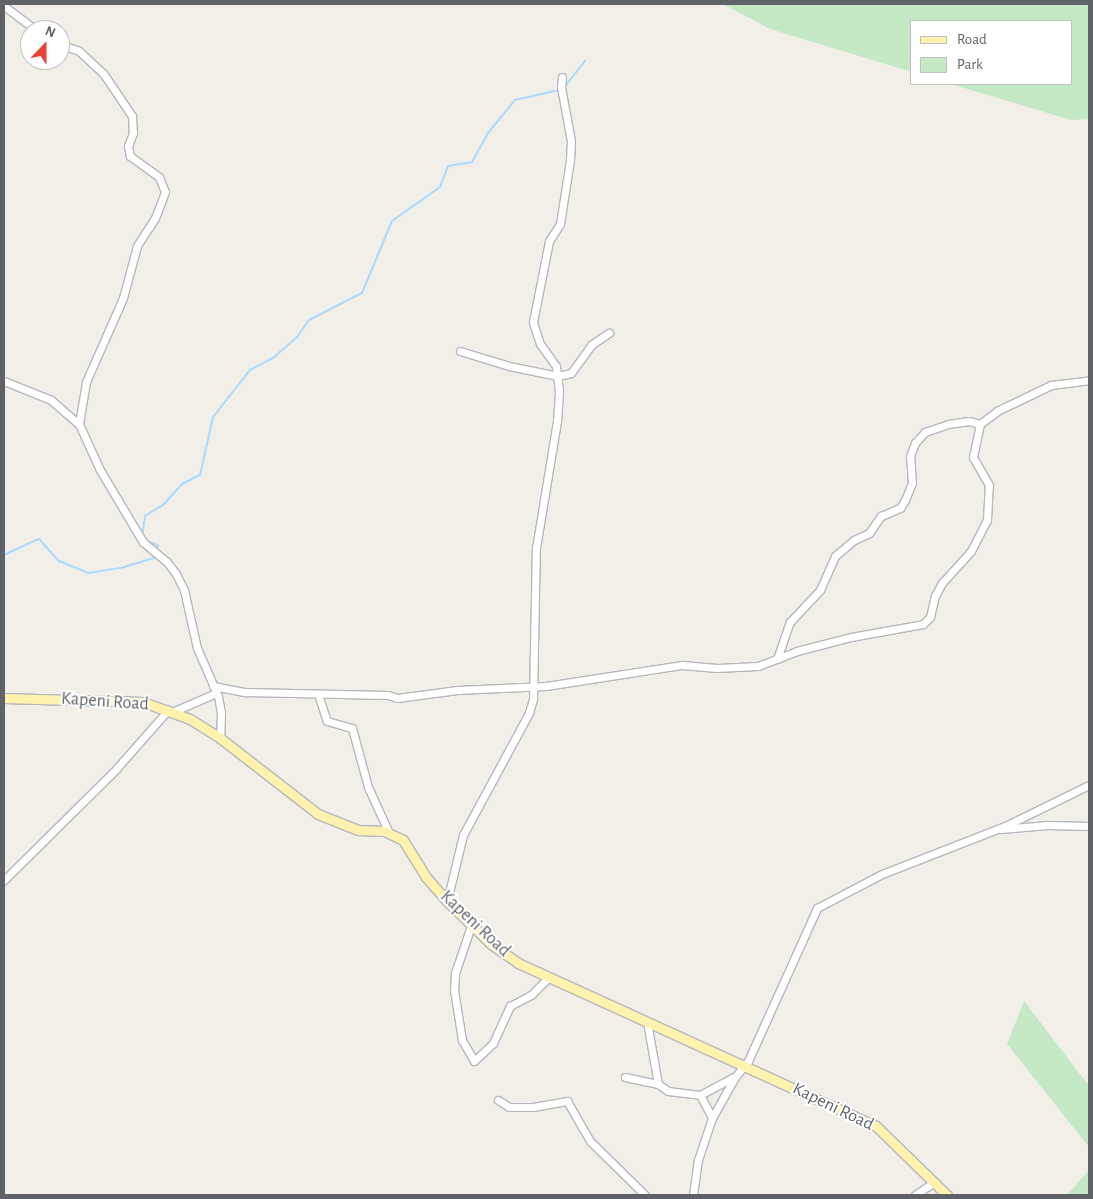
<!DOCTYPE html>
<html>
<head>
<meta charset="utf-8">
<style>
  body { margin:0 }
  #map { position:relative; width:1093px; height:1199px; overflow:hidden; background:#f1efe8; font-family:"Alegreya Sans",sans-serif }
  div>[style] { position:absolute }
  .green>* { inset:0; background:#c5e8c5 }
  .stream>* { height:2px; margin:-1px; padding:0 1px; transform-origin:1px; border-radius:1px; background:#aadaff }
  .roads { filter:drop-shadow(1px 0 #b5b8bc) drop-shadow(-1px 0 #b5b8bc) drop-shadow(0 1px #b5b8bc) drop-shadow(0 -1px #b5b8bc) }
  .minor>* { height:7px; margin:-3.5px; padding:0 3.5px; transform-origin:3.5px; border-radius:3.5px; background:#fff }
  .major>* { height:9px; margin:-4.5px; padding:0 4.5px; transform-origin:4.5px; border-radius:4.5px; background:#fff2af }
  span { translate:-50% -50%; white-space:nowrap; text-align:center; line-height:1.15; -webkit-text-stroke:4px #fff; paint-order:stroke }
  .street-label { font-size:18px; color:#5f6368 }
  .frame { position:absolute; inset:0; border:5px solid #5f6368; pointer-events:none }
  .legend { position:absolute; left:910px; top:20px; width:162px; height:65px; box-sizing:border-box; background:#fff; border:1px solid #bfc1c3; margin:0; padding:6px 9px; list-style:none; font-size:15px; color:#5f6368 }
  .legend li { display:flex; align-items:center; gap:10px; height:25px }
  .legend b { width:25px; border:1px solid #bfc1c3 }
  .north { position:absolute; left:20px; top:20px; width:50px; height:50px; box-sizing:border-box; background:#fff; border:1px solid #bfc1c3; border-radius:50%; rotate:22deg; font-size:14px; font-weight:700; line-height:20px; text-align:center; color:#5f6368 }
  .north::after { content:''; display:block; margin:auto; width:18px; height:22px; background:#ea4335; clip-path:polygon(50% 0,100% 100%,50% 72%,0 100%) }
</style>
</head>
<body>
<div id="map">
  <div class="green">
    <i style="clip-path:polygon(723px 4px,1089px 4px,1089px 119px,1071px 120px,951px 84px,1072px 84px,1072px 21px,912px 21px,912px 72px,770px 29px)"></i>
    <i style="clip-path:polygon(1024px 1001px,1089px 1086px,1089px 1147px,1007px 1044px)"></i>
    <i style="clip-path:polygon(1089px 1170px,1089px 1195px,1067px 1195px)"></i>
  </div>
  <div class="stream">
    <i style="left:563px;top:89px;width:36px;rotate:-52deg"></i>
    <i style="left:142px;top:536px;width:20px;rotate:-81deg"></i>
    <i style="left:145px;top:516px;width:22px;rotate:-32deg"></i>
    <i style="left:164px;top:504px;width:27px;rotate:-48deg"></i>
    <i style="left:182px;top:484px;width:20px;rotate:-27deg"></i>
    <i style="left:200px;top:475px;width:59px;rotate:-77.4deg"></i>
    <i style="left:213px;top:417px;width:60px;rotate:-51.8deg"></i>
    <i style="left:250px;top:370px;width:26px;rotate:-28deg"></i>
    <i style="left:273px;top:358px;width:32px;rotate:-41deg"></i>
    <i style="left:297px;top:337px;width:21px;rotate:-55deg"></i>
    <i style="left:309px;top:320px;width:59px;rotate:-27deg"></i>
    <i style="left:362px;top:293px;width:78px;rotate:-67.4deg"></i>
    <i style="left:392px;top:221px;width:59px;rotate:-35.3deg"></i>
    <i style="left:440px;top:187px;width:22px;rotate:-69deg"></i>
    <i style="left:448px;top:166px;width:24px;rotate:-9deg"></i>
    <i style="left:472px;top:162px;width:33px;rotate:-61deg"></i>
    <i style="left:488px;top:133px;width:43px;rotate:-50.7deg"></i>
    <i style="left:515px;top:100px;width:45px;rotate:-12.8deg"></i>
    <i style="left:144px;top:540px;width:15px;rotate:20deg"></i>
    <i style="left:158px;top:545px;width:6px;rotate:108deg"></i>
    <i style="left:4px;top:555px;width:38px;rotate:-25deg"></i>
    <i style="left:39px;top:539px;width:30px;rotate:48deg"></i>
    <i style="left:59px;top:561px;width:31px;rotate:22deg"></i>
    <i style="left:88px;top:573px;width:36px;rotate:-9deg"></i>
    <i style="left:124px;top:567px;width:31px;rotate:-17deg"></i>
    <i style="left:154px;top:558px;width:3px;rotate:-72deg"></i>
  </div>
  <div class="roads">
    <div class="minor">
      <i style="left:4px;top:6px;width:40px;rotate:37deg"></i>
      <i style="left:60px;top:44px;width:20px;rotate:20deg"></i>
      <i style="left:79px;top:51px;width:33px;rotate:43deg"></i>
      <i style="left:103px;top:73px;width:52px;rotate:56deg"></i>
      <i style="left:132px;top:116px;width:17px;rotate:87deg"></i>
      <i style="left:133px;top:133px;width:14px;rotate:111deg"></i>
      <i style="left:128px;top:146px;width:10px;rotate:79deg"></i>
      <i style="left:130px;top:156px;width:36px;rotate:36deg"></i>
      <i style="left:159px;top:177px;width:16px;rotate:68deg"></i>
      <i style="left:165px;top:192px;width:28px;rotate:111deg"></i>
      <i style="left:155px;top:218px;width:33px;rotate:123deg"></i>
      <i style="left:137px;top:246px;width:54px;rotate:105.1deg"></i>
      <i style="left:123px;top:298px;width:92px;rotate:113.8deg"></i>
      <i style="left:86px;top:382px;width:43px;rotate:99.5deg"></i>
      <i style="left:460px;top:351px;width:51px;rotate:17deg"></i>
      <i style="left:509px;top:366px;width:50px;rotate:11.5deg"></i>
      <i style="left:558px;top:376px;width:13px;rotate:-13deg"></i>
      <i style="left:571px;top:373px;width:34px;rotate:-54deg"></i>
      <i style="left:591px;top:345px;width:22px;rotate:-34deg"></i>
      <i style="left:4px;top:381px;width:51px;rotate:22deg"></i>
      <i style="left:51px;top:400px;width:37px;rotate:41deg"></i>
      <i style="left:79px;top:424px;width:51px;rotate:65.5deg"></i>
      <i style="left:100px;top:470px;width:84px;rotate:59.2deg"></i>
      <i style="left:143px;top:542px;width:31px;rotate:40deg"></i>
      <i style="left:167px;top:562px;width:15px;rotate:53deg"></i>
      <i style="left:176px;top:574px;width:18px;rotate:63deg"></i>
      <i style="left:184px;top:590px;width:59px;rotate:77.4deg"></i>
      <i style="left:197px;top:648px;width:52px;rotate:66.4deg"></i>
      <i style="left:218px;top:696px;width:17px;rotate:80deg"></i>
      <i style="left:221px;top:713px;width:25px;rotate:92deg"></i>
      <i style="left:777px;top:659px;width:39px;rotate:-71deg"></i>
      <i style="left:790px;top:622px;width:44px;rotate:-46.8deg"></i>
      <i style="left:820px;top:590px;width:37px;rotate:-66deg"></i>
      <i style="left:835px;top:556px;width:25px;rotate:-40deg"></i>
      <i style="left:854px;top:540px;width:17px;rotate:-25deg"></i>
      <i style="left:869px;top:533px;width:21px;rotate:-55deg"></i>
      <i style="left:881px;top:516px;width:21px;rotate:-23deg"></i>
      <i style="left:900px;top:508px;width:9px;rotate:-58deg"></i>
      <i style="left:905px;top:500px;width:18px;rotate:-68deg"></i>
      <i style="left:912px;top:483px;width:27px;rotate:-94deg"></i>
      <i style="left:910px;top:456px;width:14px;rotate:-69deg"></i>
      <i style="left:915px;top:443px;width:15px;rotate:-48deg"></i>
      <i style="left:925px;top:432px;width:24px;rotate:-19deg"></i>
      <i style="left:948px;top:424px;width:21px;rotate:-8deg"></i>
      <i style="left:969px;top:421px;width:11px;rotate:15deg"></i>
      <i style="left:213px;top:686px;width:33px;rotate:11deg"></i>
      <i style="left:245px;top:692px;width:143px;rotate:1.2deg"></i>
      <i style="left:388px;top:695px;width:9px;rotate:18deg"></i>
      <i style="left:397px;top:698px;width:61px;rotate:-7.6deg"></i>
      <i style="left:457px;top:690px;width:89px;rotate:-2.6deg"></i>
      <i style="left:546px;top:686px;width:138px;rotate:-8.8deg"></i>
      <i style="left:682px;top:665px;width:35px;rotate:5deg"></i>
      <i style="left:717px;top:668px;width:41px;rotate:-2.8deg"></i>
      <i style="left:758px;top:666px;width:42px;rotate:-21deg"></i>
      <i style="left:797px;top:651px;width:56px;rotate:-14.5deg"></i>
      <i style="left:851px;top:637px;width:73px;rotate:-10.2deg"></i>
      <i style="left:923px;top:624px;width:10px;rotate:-45deg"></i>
      <i style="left:930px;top:617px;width:22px;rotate:-77deg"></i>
      <i style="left:935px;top:596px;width:15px;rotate:-62deg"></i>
      <i style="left:942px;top:583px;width:43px;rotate:-47.8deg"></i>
      <i style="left:971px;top:551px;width:35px;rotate:-63deg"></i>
      <i style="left:987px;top:520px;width:35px;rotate:-87deg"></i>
      <i style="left:989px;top:485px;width:32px;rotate:-120deg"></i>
      <i style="left:973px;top:457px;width:34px;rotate:-78deg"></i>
      <i style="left:980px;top:424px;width:21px;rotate:-37deg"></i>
      <i style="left:997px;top:411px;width:60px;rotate:-25.7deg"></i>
      <i style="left:1051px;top:385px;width:38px;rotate:-7deg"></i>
      <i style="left:318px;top:694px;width:28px;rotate:72deg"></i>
      <i style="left:327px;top:721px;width:26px;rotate:16deg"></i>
      <i style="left:352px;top:728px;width:61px;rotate:74.8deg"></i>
      <i style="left:368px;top:787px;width:51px;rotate:65.5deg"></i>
      <i style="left:172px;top:712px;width:48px;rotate:-23.4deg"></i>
      <i style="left:1001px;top:829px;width:47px;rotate:-4.9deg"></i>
      <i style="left:1048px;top:825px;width:41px;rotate:1.4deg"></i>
      <i style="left:4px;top:880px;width:158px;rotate:-44.7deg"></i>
      <i style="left:116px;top:769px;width:79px;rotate:-48.6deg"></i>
      <i style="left:447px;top:901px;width:68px;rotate:-76.4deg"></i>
      <i style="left:463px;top:835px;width:139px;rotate:-61.6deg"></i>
      <i style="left:529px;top:713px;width:15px;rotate:-74deg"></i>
      <i style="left:533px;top:699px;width:151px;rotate:-88.9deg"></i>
      <i style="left:536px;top:548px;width:129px;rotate:-80.6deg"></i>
      <i style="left:557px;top:421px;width:30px;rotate:-86deg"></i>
      <i style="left:559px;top:391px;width:25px;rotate:-97deg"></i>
      <i style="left:556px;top:366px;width:27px;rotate:-126deg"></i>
      <i style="left:540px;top:344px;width:23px;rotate:-108deg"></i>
      <i style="left:533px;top:322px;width:83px;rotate:-78.8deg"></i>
      <i style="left:549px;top:241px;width:20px;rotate:-57deg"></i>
      <i style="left:560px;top:224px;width:65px;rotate:-81.1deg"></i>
      <i style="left:570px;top:160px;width:19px;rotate:-87deg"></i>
      <i style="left:571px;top:141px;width:55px;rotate:-100.5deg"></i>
      <i style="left:561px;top:87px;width:10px;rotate:-84deg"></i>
      <i style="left:471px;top:926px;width:50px;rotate:108.8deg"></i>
      <i style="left:455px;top:973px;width:17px;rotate:93deg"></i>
      <i style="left:454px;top:990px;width:51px;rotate:80.9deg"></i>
      <i style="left:462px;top:1040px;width:24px;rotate:60deg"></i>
      <i style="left:474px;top:1061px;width:26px;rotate:-43deg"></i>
      <i style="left:493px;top:1043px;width:41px;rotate:-65.3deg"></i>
      <i style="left:510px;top:1006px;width:24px;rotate:-28deg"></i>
      <i style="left:531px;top:995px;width:25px;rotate:-45deg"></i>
      <i style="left:647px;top:1022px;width:63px;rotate:79.9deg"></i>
      <i style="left:625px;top:1077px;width:34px;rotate:12deg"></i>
      <i style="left:658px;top:1084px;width:12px;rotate:35deg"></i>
      <i style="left:668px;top:1091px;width:32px;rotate:7deg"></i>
      <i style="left:700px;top:1095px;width:38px;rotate:-28deg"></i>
      <i style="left:700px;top:1095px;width:26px;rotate:62deg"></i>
      <i style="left:498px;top:1100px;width:13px;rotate:32deg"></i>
      <i style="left:509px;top:1107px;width:24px"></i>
      <i style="left:533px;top:1107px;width:35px;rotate:-10deg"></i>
      <i style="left:567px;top:1101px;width:46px;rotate:60.1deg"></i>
      <i style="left:590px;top:1141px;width:77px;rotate:44.5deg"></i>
      <i style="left:693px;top:1195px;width:35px;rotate:-82deg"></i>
      <i style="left:698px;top:1160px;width:44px;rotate:-71.6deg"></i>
      <i style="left:712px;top:1118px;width:47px;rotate:-60.7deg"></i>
      <i style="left:735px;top:1077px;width:21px;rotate:-51deg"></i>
      <i style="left:748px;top:1061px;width:168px;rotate:-65.7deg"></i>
      <i style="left:817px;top:908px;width:73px;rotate:-27.6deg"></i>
      <i style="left:882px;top:874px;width:132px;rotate:-21.3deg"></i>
      <i style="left:1005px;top:826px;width:93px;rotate:-26deg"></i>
      <i style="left:915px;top:1195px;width:23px;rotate:-34deg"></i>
    </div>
    <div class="major">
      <i style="left:4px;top:698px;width:139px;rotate:1.6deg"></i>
      <i style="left:143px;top:702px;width:50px;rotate:19.9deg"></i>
      <i style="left:190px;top:719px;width:36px;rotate:32deg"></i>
      <i style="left:220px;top:738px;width:124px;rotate:37.8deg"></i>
      <i style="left:318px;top:814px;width:43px;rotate:21.8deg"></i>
      <i style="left:358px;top:830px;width:26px;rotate:2deg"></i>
      <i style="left:384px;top:831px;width:21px;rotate:25deg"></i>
      <i style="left:403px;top:840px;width:44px;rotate:58.1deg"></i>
      <i style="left:426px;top:877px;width:32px;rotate:49deg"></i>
      <i style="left:447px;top:901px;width:62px;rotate:44.3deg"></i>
      <i style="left:491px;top:944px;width:33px;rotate:35deg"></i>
      <i style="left:518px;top:963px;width:393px;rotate:24.5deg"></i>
      <i style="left:876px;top:1126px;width:99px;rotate:44.2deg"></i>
    </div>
  </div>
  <div class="street-label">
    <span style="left:105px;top:702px;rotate:4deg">Kapeni Road</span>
    <span style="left:475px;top:924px;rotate:43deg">Kapeni Road</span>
    <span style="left:833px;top:1107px;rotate:26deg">Kapeni Road</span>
  </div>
  <div class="frame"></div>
  <ul class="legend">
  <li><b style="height:6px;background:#fff2af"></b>Road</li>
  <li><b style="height:14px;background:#c5e8c5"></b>Park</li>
  </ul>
  <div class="north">N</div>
</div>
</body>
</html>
